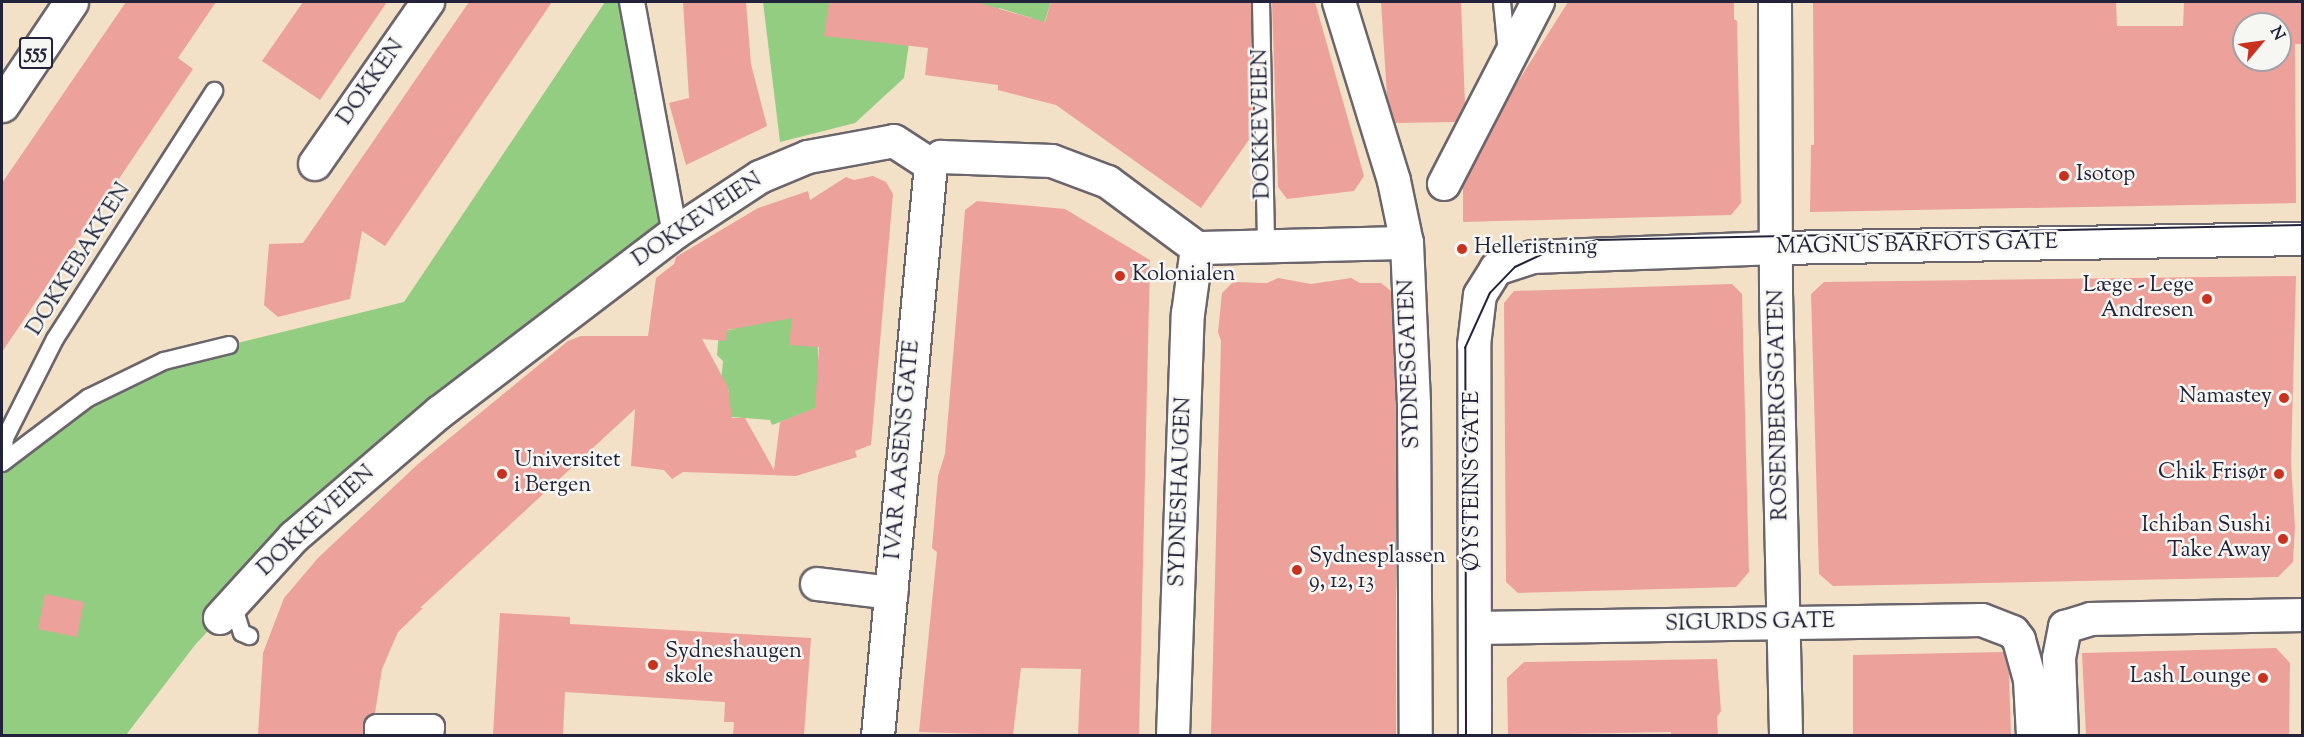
<!DOCTYPE html>
<html>
<head>
<meta charset="utf-8">
<style>
  body { margin:0 }
  #map { position:relative; width:2304px; height:737px; overflow:hidden; background:#f2e1c7; font-family:"Sorts Mill Goudy",serif }
  div>[style] { position:absolute }
  .green>* { inset:0; background:#92cd82 }
  .building>* { inset:0; background:#eda19b }
  .roads { filter:drop-shadow(2px 0 #6b656c) drop-shadow(-2px 0 #6b656c) drop-shadow(0 2px #6b656c) drop-shadow(0 -2px #6b656c) }
  .service>* { height:16px; margin:-8px; padding:0 8px; transform-origin:8px; border-radius:8px; background:#fff }
  .pedestrian>* { height:24px; margin:-12px; padding:0 12px; transform-origin:12px; border-radius:12px; background:#fff }
  .minor>* { height:32px; margin:-16px; padding:0 16px; transform-origin:16px; border-radius:16px; background:#fff }
  .trunk>* { height:33px; margin:-16.5px; padding:0 16.5px; transform-origin:16.5px; border-radius:16.5px; background:#fff }
  .tram>* { height:1.5px; margin:-0.75px; padding:0 0.75px; transform-origin:0.75px; border-radius:0.75px; background:#22223b }
  .dots>* { width:16px; height:16px; translate:-50% -50%; box-sizing:border-box; border:3px solid #f6f6f2; border-radius:50% }
  span { translate:-50% -50%; white-space:nowrap; text-align:center; line-height:1.15; -webkit-text-stroke:5px #f6f6f2; paint-order:stroke }
  .shield-label span { padding:2px 4px; background:#f6f6f2; border:2px solid; border-radius:4px; -webkit-text-stroke-width:0 }
  .shield-label { font-size:21px; color:#22223b; font-weight:700 }
  .street-label { font-size:22px; color:#22223b }
  .poi-label { font-size:22px; color:#22223b }
  .left { translate:0 -50%; text-align:left }
  .right { translate:-100% -50%; text-align:right }
  .frame { position:absolute; inset:0; border:3px solid #22223b; pointer-events:none }
  .north { position:absolute; left:2232px; top:12px; width:60px; height:60px; box-sizing:border-box; background:#f6f6f2; border:2px solid #a1a1a9; border-radius:50%; rotate:61deg; font-size:16px; font-weight:700; line-height:24px; text-align:center; color:#22223b }
  .north::after { content:''; display:block; margin:auto; width:21px; height:27px; background:#c8321e; clip-path:polygon(50% 0,100% 100%,50% 72%,0 100%) }
</style>
</head>
<body>
<div id="map">
  <div class="green">
    <i style="clip-path:polygon(605px 2px,632px 2px,675px 233px,277px 556px,195px 645px,126px 735px,2px 735px,2px 463px,88px 398px,164px 361px,404px 302px)"></i>
    <i style="clip-path:polygon(763px 2px,915px 2px,904px 78px,855px 123px,780px 142px)"></i>
    <i style="clip-path:polygon(978px 2px,1051px 2px,1037px 45px,1032px 18px,999px 8px,995px 32px)"></i>
    <i style="clip-path:polygon(816px 251px,819px 407px,772px 425px,770px 420px,719px 416px,729px 391px,721px 381px,723px 361px,717px 355px,719px 332px,734px 329px,737px 321px)"></i>
  </div>
  <div class="building">
    <i style="clip-path:polygon(126px 2px,216px 2px,178px 58px,193px 69px,2px 352px,2px 183px)"></i>
    <i style="clip-path:polygon(303px 2px,387px 2px,320px 100px,262px 61px)"></i>
    <i style="clip-path:polygon(469px 2px,552px 2px,385px 246px,362px 231px,350px 299px,278px 317px,264px 305px,269px 244px,303px 243px)"></i>
    <i style="clip-path:polygon(683px 2px,746px 2px,751px 64px,767px 126px,686px 165px,669px 103px,689px 98px)"></i>
    <i style="clip-path:polygon(829px 2px,976px 2px,1045px 22px,1051px 2px,1251px 2px,1253px 134px,1201px 208px,1056px 105px,998px 90px,998px 85px,925px 75px,928px 48px,824px 36px)"></i>
    <i style="clip-path:polygon(1272px 2px,1315px 2px,1364px 176px,1354px 191px,1287px 199px,1278px 187px)"></i>
    <i style="clip-path:polygon(1381px 2px,1461px 2px,1465px 104px,1456px 122px,1395px 123px,1387px 97px)"></i>
    <i style="clip-path:polygon(1568px 2px,1734px 2px,1734px 19px,1737px 21px,1741px 203px,1731px 215px,1463px 222px,1463px 187px,1509px 96px)"></i>
    <i style="clip-path:polygon(evenodd,1813px 2px,2116px 2px,2117px 26px,2183px 26px,2184px 2px,2302px 2px,2302px 44px,2295px 44px,2296px 203px,1810px 212px,1811px 145px,1814px 145px,1813px 2px,2244px 24px,2280px 24px,2280px 60px,2244px 60px,2244px 24px)"></i>
    <i style="clip-path:polygon(evenodd,873px 176px,886px 182px,893px 194px,871px 445px,855px 451px,857px 457px,796px 476px,683px 472px,672px 479px,664px 470px,631px 466px,635px 409px,420px 608px,423px 608px,398px 632px,382px 669px,375px 713px,364px 720px,363px 735px,258px 735px,263px 653px,284px 598px,318px 558px,418px 464px,568px 341px,581px 336px,648px 336px,656px 278px,674px 264px,676px 257px,758px 208px,808px 191px,810px 200px,846px 177px,854px 180px,873px 176px,792px 318px,789px 345px,819px 347px,815px 408px,780px 422px,774px 470px,745px 418px,732px 418px,728px 387px,702px 339px,726px 341px,727px 330px,792px 318px)"></i>
    <i style="clip-path:polygon(977px 201px,1065px 209px,1150px 260px,1139px 735px,1078px 735px,1081px 669px,1021px 668px,1013px 735px,919px 732px,937px 552px,932px 548px,938px 476px,945px 454px,965px 210px)"></i>
    <i style="clip-path:polygon(2296px 276px,2291px 462px,2295px 527px,2293px 562px,2278px 577px,1833px 586px,1819px 574px,1811px 294px,1824px 282px)"></i>
    <i style="clip-path:polygon(1278px 278px,1311px 284px,1351px 278px,1360px 283px,1381px 283px,1391px 291px,1396px 396px,1396px 735px,1211px 735px,1221px 341px,1218px 332px,1222px 293px,1233px 282px,1267px 283px)"></i>
    <i style="clip-path:polygon(1732px 284px,1742px 294px,1749px 572px,1736px 587px,1518px 593px,1506px 582px,1504px 303px,1514px 291px)"></i>
    <i style="clip-path:polygon(45px 594px,84px 602px,77px 637px,38px 629px)"></i>
    <i style="clip-path:polygon(500px 613px,570px 617px,570px 624px,811px 638px,804px 735px,733px 735px,734px 722px,724px 722px,725px 702px,565px 692px,563px 735px,493px 735px)"></i>
    <i style="clip-path:polygon(2276px 648px,2290px 663px,2289px 735px,2086px 735px,2082px 653px)"></i>
    <i style="clip-path:polygon(2004px 652px,2009px 673px,2011px 735px,1853px 735px,1853px 655px)"></i>
    <i style="clip-path:polygon(1717px 659px,1721px 711px,1717px 717px,1718px 735px,1671px 735px,1671px 732px,1508px 735px,1507px 678px,1524px 662px)"></i>
  </div>
  <div class="roads">
    <div class="service">
      <i style="left:1261px;top:2px;width:244px;rotate:88.8deg"></i>
      <i style="left:1502px;top:2px;width:52px;rotate:84.5deg"></i>
      <i style="left:3px;top:460px;width:22px;rotate:-85deg"></i>
      <i style="left:5px;top:438px;width:111px;rotate:-63.2deg"></i>
      <i style="left:55px;top:339px;width:295px;rotate:-57.3deg"></i>
      <i style="left:2px;top:463px;width:108px;rotate:-37.1deg"></i>
      <i style="left:88px;top:398px;width:85px;rotate:-26deg"></i>
      <i style="left:164px;top:361px;width:67px;rotate:-13.8deg"></i>
      <i style="left:233px;top:604px;width:30px;rotate:73deg"></i>
      <i style="left:242px;top:633px;width:8px;rotate:23deg"></i>
    </div>
    <div class="pedestrian">
      <i style="left:632px;top:2px;width:235px;rotate:79.5deg"></i>
      <i style="left:377px;top:736px;width:9px;rotate:-90deg"></i>
      <i style="left:377px;top:727px;width:55px"></i>
      <i style="left:432px;top:727px;width:9px;rotate:96deg"></i>
    </div>
    <div class="minor">
      <i style="left:1339px;top:2px;width:187px;rotate:72.9deg"></i>
      <i style="left:1394px;top:181px;width:63px;rotate:78.2deg"></i>
      <i style="left:1407px;top:243px;width:162px;rotate:87.5deg"></i>
      <i style="left:1414px;top:405px;width:331px;rotate:89.7deg"></i>
      <i style="left:1775px;top:2px;width:291px;rotate:89.8deg"></i>
      <i style="left:1776px;top:293px;width:443px;rotate:88.7deg"></i>
      <i style="left:315px;top:164px;width:198px;rotate:-55.1deg"></i>
      <i style="left:1444px;top:184px;width:205px;rotate:-62.7deg"></i>
      <i style="left:817px;top:584px;width:75px;rotate:6.9deg"></i>
      <i style="left:220px;top:618px;width:110px;rotate:-47.6deg"></i>
      <i style="left:294px;top:537px;width:192px;rotate:-40.6deg"></i>
      <i style="left:440px;top:412px;width:295px;rotate:-37.3deg"></i>
      <i style="left:675px;top:233px;width:102px;rotate:-33.4deg"></i>
      <i style="left:760px;top:177px;width:52px;rotate:-22.6deg"></i>
      <i style="left:808px;top:157px;width:87px;rotate:-10.5deg"></i>
      <i style="left:894px;top:141px;width:44px;rotate:33deg"></i>
      <i style="left:931px;top:165px;width:13px;rotate:-39deg"></i>
      <i style="left:941px;top:157px;width:111px;rotate:2.1deg"></i>
      <i style="left:1052px;top:161px;width:60px;rotate:20.6deg"></i>
      <i style="left:1108px;top:182px;width:111px;rotate:36.6deg"></i>
      <i style="left:1197px;top:248px;width:210px;rotate:-1.4deg"></i>
      <i style="left:1475px;top:628px;width:507px;rotate:-0.9deg"></i>
      <i style="left:1982px;top:620px;width:33px;rotate:21deg"></i>
      <i style="left:2013px;top:632px;width:10px;rotate:53deg"></i>
      <i style="left:2019px;top:640px;width:41px;rotate:74.6deg"></i>
      <i style="left:2030px;top:680px;width:56px;rotate:86.9deg"></i>
      <i style="left:878px;top:736px;width:573px;rotate:-84.7deg"></i>
      <i style="left:1173px;top:736px;width:422px;rotate:-88deg"></i>
      <i style="left:1188px;top:314px;width:67px;rotate:-82.2deg"></i>
      <i style="left:1475px;top:736px;width:391px;rotate:-90.1deg"></i>
      <i style="left:1474px;top:345px;width:50px;rotate:-83.2deg"></i>
      <i style="left:1480px;top:295px;width:31px;rotate:-58deg"></i>
      <i style="left:1496px;top:269px;width:38px;rotate:-18deg"></i>
      <i style="left:1532px;top:257px;width:245px;rotate:-2.1deg"></i>
      <i style="left:1777px;top:248px;width:525px;rotate:-0.98deg"></i>
      <i style="left:2062px;top:736px;width:78px;rotate:-92.2deg"></i>
      <i style="left:2059px;top:658px;width:32px;rotate:-79deg"></i>
      <i style="left:2065px;top:627px;width:27px;rotate:-17deg"></i>
      <i style="left:2091px;top:619px;width:211px;rotate:-1.1deg"></i>
    </div>
    <div class="trunk">
      <i style="left:2px;top:105px;width:124px;rotate:-56.2deg"></i>
    </div>
  </div>
  <div class="tram">
    <i style="left:1466px;top:736px;width:388px;rotate:-90.1deg"></i>
    <i style="left:1465px;top:348px;width:60px;rotate:-65.6deg"></i>
    <i style="left:1490px;top:293px;width:36px;rotate:-46deg"></i>
    <i style="left:1515px;top:267px;width:40px;rotate:-25deg"></i>
    <i style="left:1551px;top:250px;width:47px;rotate:-12.3deg"></i>
    <i style="left:1597px;top:240px;width:705px;rotate:-1.22deg"></i>
  </div>
  <div class="dots">
    <i style="left:2064px;top:176px;background:#c8321e"></i>
    <i style="left:1462px;top:249px;background:#c8321e"></i>
    <i style="left:1120px;top:276px;background:#c8321e"></i>
    <i style="left:2207px;top:299px;background:#c8321e"></i>
    <i style="left:2284px;top:398px;background:#c8321e"></i>
    <i style="left:502px;top:474px;background:#c8321e"></i>
    <i style="left:2279px;top:474px;background:#c8321e"></i>
    <i style="left:2283px;top:539px;background:#c8321e"></i>
    <i style="left:1297px;top:570px;background:#c8321e"></i>
    <i style="left:653px;top:665px;background:#c8321e"></i>
    <i style="left:2263px;top:678px;background:#c8321e"></i>
  </div>
  <div class="shield-label">
    <span style="left:36px;top:53px">555</span>
  </div>
  <div class="street-label">
    <span style="left:372px;top:83px;rotate:-55deg">DOKKEN</span>
    <span style="left:1263px;top:124px;rotate:-91deg">DOKKEVEIEN</span>
    <span style="left:698px;top:221px;rotate:-34deg">DOKKEVEIEN</span>
    <span style="left:1917px;top:246px;rotate:-1deg">MAGNUS BARFOTS GATE</span>
    <span style="left:80px;top:260px;rotate:-58deg">DOKKEBAKKEN</span>
    <span style="left:1411px;top:364px;rotate:-92deg">SYDNESGATEN</span>
    <span style="left:1780px;top:405px;rotate:-91deg">ROSENBERGSGATEN</span>
    <span style="left:904px;top:450px;rotate:-85deg">IVAR AASENS GATE</span>
    <span style="left:1474px;top:481px;rotate:-90deg">ØYSTEINS GATE</span>
    <span style="left:1182px;top:492px;rotate:-88deg">SYDNESHAUGEN</span>
    <span style="left:317px;top:522px;rotate:-43deg">DOKKEVEIEN</span>
    <span style="left:1750px;top:624px;rotate:-1deg">SIGURDS GATE</span>
  </div>
  <div class="poi-label">
    <span class="left" style="left:2076px;top:176px">Isotop</span>
    <span class="left" style="left:1474px;top:249px">Helleristning</span>
    <span class="left" style="left:1132px;top:276px">Kolonialen</span>
    <span class="right" style="left:2194px;top:299px">Læge - Lege<br>Andresen</span>
    <span class="right" style="left:2272px;top:398px">Namastey</span>
    <span class="left" style="left:514px;top:474px">Universitet<br>i Bergen</span>
    <span class="right" style="left:2267px;top:474px">Chik Frisør</span>
    <span class="right" style="left:2271px;top:539px">Ichiban Sushi<br>Take Away</span>
    <span class="left" style="left:1309px;top:570px">Sydnesplassen<br>9, 12, 13</span>
    <span class="left" style="left:665px;top:665px">Sydneshaugen<br>skole</span>
    <span class="right" style="left:2251px;top:678px">Lash Lounge</span>
  </div>
  <div class="frame"></div>
  <div class="north">N</div>
</div>
</body>
</html>
